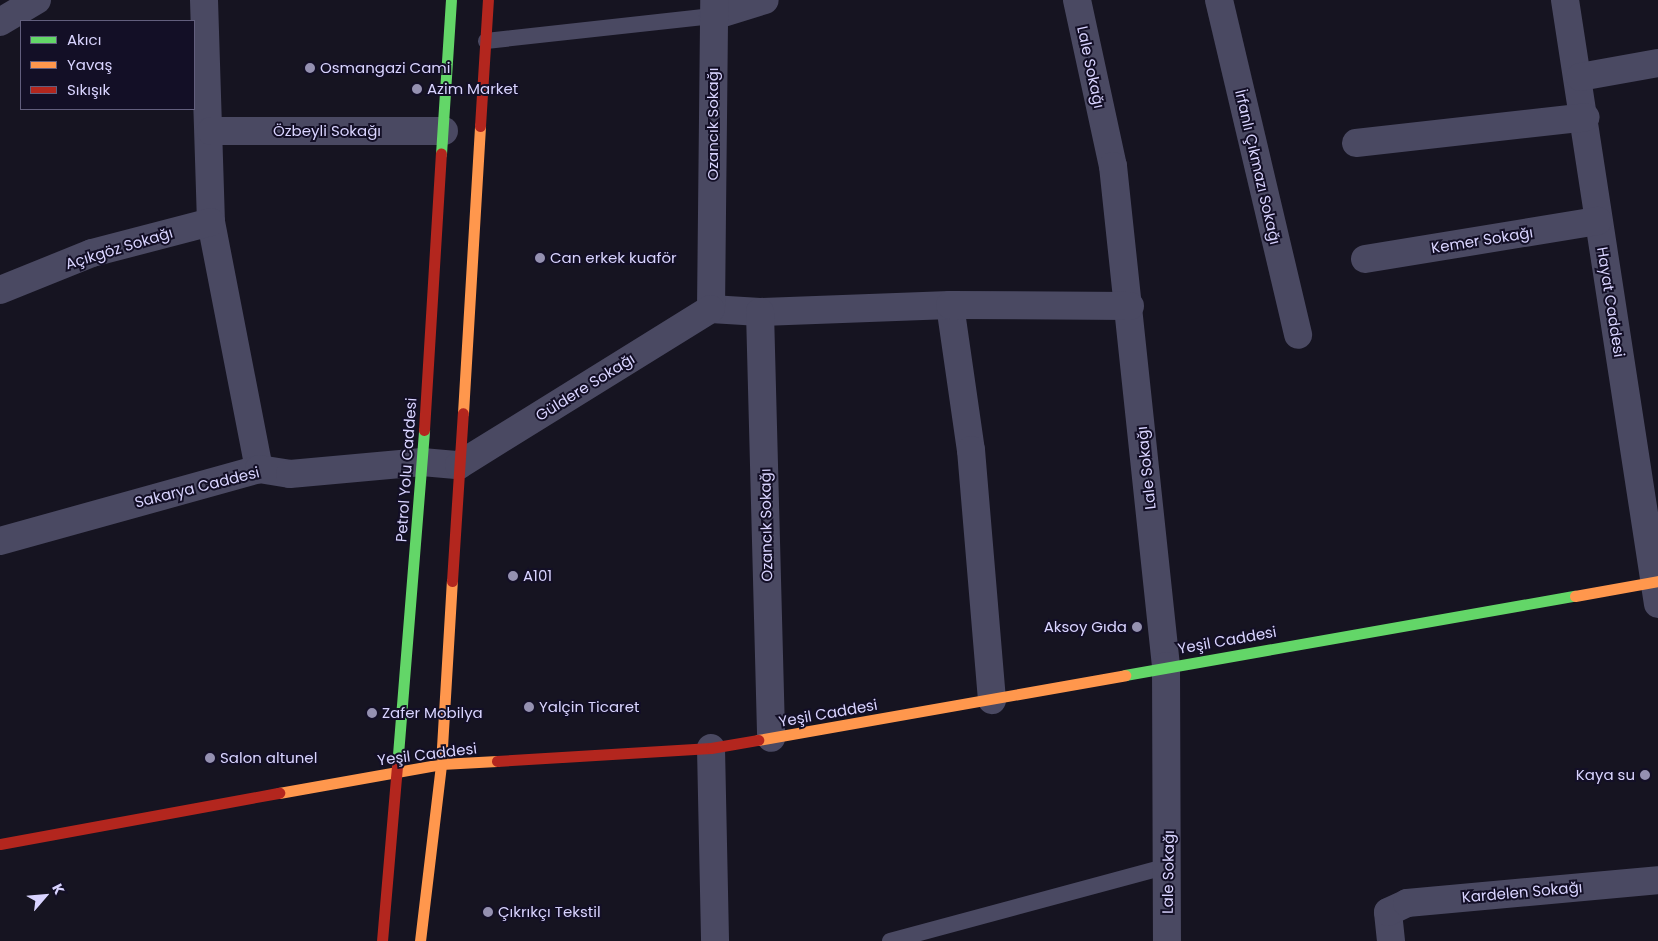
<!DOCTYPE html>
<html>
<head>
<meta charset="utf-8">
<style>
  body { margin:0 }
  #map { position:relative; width:1658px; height:941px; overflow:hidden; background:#161421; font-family:Poppins,sans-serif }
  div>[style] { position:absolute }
  .lane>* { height:16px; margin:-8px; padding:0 8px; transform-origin:8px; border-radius:8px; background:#4a4962 }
  .street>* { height:28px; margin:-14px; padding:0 14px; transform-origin:14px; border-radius:14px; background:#4a4962 }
  .fast>* { height:11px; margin:-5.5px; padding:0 5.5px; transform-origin:5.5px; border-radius:5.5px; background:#63d668 }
  .slow>* { height:11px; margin:-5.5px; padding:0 5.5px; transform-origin:5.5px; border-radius:5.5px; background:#ff974d }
  .jam>* { height:11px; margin:-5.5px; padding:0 5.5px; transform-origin:5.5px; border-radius:5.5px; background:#b3261e }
  .dots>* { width:14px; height:14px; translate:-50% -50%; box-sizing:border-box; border:2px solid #130f26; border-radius:50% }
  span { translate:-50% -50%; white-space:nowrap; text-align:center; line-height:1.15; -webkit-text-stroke:4px #130f26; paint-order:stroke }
  .street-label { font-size:15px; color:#d9d4ff }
  .poi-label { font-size:15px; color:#d9d4ff }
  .left { translate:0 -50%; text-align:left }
  .right { translate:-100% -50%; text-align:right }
  .legend { position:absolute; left:20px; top:20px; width:175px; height:90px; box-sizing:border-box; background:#130f26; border:1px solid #625e7d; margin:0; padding:6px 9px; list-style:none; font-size:15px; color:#d9d4ff }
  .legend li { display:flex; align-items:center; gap:10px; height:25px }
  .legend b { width:25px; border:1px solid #625e7d }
  .north { position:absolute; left:20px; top:871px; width:50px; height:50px; -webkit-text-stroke:4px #130f26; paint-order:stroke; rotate:63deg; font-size:14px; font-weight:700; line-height:20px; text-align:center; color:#d9d4ff }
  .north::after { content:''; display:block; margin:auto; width:18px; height:22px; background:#d9d4ff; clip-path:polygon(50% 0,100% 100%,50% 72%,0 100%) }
</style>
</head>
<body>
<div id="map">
  <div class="lane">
    <i style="left:486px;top:41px;width:228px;rotate:-6.3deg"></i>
    <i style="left:890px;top:941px;width:288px;rotate:-15.1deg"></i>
  </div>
  <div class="street">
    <i style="left:204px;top:0;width:222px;rotate:88.2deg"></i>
    <i style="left:211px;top:222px;width:252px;rotate:79deg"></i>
    <i style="left:1077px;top:0;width:170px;rotate:77.8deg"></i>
    <i style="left:1113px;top:166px;width:503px;rotate:83.95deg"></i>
    <i style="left:1166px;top:666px;width:275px;rotate:89.8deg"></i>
    <i style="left:1219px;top:0;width:344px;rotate:76.7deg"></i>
    <i style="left:1565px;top:0;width:611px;rotate:81.25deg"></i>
    <i style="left:713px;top:16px;width:54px;rotate:-17.1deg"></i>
    <i style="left:0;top:22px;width:43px;rotate:-30.7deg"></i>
    <i style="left:1580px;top:77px;width:79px;rotate:-10.2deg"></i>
    <i style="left:211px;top:131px;width:233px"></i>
    <i style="left:1356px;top:143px;width:231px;rotate:-6.4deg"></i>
    <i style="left:1365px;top:259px;width:236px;rotate:-9.3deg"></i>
    <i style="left:0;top:290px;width:99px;rotate:-21.9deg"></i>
    <i style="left:92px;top:253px;width:123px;rotate:-14.6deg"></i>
    <i style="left:950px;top:305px;width:147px;rotate:81.8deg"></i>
    <i style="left:971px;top:450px;width:251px;rotate:85.2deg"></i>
    <i style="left:711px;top:309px;width:49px;rotate:3.5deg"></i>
    <i style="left:760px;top:312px;width:190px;rotate:-2.1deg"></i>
    <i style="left:950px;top:305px;width:180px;rotate:0.3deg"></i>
    <i style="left:711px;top:309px;width:309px;rotate:-89.4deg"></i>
    <i style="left:760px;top:312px;width:426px;rotate:88.5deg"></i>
    <i style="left:0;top:541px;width:269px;rotate:-15.5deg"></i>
    <i style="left:259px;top:469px;width:31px;rotate:9deg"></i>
    <i style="left:290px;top:474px;width:133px;rotate:-5.2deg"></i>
    <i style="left:422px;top:462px;width:37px;rotate:5deg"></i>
    <i style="left:459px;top:465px;width:296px;rotate:-31.8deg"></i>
    <i style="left:711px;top:748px;width:193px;rotate:88.8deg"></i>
    <i style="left:1391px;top:941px;width:29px;rotate:-96deg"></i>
    <i style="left:1388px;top:912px;width:21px;rotate:-25deg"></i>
    <i style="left:1407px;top:903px;width:252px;rotate:-5.2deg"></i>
  </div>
  <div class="fast">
    <i style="left:441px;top:154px;width:154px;rotate:-86.3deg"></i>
    <i style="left:1125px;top:675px;width:457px;rotate:-10deg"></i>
    <i style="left:397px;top:767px;width:338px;rotate:-85.4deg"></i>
  </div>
  <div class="slow">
    <i style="left:463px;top:413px;width:288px;rotate:-86.6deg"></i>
    <i style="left:1575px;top:596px;width:84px;rotate:-10.2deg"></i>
    <i style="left:758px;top:740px;width:373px;rotate:-10deg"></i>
    <i style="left:279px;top:793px;width:165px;rotate:-10.1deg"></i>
    <i style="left:441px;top:764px;width:56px;rotate:-3.1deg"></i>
    <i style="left:420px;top:941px;width:178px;rotate:-83.2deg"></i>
    <i style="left:441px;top:764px;width:183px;rotate:-86.6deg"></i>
  </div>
  <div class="jam">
    <i style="left:480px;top:126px;width:126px;rotate:-86.4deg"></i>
    <i style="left:424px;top:430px;width:277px;rotate:-86.5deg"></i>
    <i style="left:452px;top:581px;width:168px;rotate:-86.3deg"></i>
    <i style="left:497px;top:761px;width:214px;rotate:-3.5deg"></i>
    <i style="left:711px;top:748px;width:48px;rotate:-9.7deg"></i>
    <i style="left:0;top:844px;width:284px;rotate:-10.4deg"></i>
    <i style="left:382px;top:941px;width:175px;rotate:-85.1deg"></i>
  </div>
  <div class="dots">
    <i style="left:310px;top:68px;background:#9591b1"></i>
    <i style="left:417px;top:89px;background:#9591b1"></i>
    <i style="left:540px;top:258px;background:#9591b1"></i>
    <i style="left:513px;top:576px;background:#9591b1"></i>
    <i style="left:1137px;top:627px;background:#9591b1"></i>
    <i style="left:529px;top:707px;background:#9591b1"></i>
    <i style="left:372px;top:713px;background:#9591b1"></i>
    <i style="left:210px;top:758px;background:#9591b1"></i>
    <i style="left:1645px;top:775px;background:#9591b1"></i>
    <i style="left:488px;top:912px;background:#9591b1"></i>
  </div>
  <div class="street-label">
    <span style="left:1091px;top:67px;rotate:78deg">Lale Sokağı</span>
    <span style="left:713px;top:124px;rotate:-90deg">Ozancık Sokağı</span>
    <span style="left:327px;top:131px">Özbeyli Sokağı</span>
    <span style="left:1258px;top:167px;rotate:77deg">İrfanlı Çıkmazı Sokağı</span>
    <span style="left:1482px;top:240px;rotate:-9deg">Kemer Sokağı</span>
    <span style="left:119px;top:248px;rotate:-17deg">Açıkgöz Sokağı</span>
    <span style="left:1611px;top:302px;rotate:81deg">Hayat Caddesi</span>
    <span style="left:585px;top:387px;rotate:-32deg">Güldere Sokağı</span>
    <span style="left:1146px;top:468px;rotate:-96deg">Lale Sokağı</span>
    <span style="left:406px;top:470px;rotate:-86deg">Petrol Yolu Caddesi</span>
    <span style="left:197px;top:487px;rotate:-14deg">Sakarya Caddesi</span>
    <span style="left:766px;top:525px;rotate:-91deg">Ozancık Sokağı</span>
    <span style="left:1227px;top:640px;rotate:-10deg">Yeşil Caddesi</span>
    <span style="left:828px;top:713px;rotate:-10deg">Yeşil Caddesi</span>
    <span style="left:427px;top:754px;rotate:-7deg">Yeşil Caddesi</span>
    <span style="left:1168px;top:872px;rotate:-89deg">Lale Sokağı</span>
    <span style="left:1522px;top:892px;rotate:-5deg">Kardelen Sokağı</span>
  </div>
  <div class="poi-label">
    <span class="left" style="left:320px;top:68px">Osmangazi Cami</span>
    <span class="left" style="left:427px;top:89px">Azim Market</span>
    <span class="left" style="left:550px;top:258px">Can erkek kuaför</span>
    <span class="left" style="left:523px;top:576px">A101</span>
    <span class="right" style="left:1127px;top:627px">Aksoy Gıda</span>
    <span class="left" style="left:539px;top:707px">Yalçin Ticaret</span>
    <span class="left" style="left:382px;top:713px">Zafer Mobilya</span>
    <span class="left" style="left:220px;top:758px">Salon altunel</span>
    <span class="right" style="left:1635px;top:775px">Kaya su</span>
    <span class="left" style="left:498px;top:912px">Çıkrıkçı Tekstil</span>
  </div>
  <ul class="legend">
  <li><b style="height:6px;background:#63d668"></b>Akıcı</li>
  <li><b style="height:6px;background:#ff974d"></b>Yavaş</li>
  <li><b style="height:6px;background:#b3261e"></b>Sıkışık</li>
  </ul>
  <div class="north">K</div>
</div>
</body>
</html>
